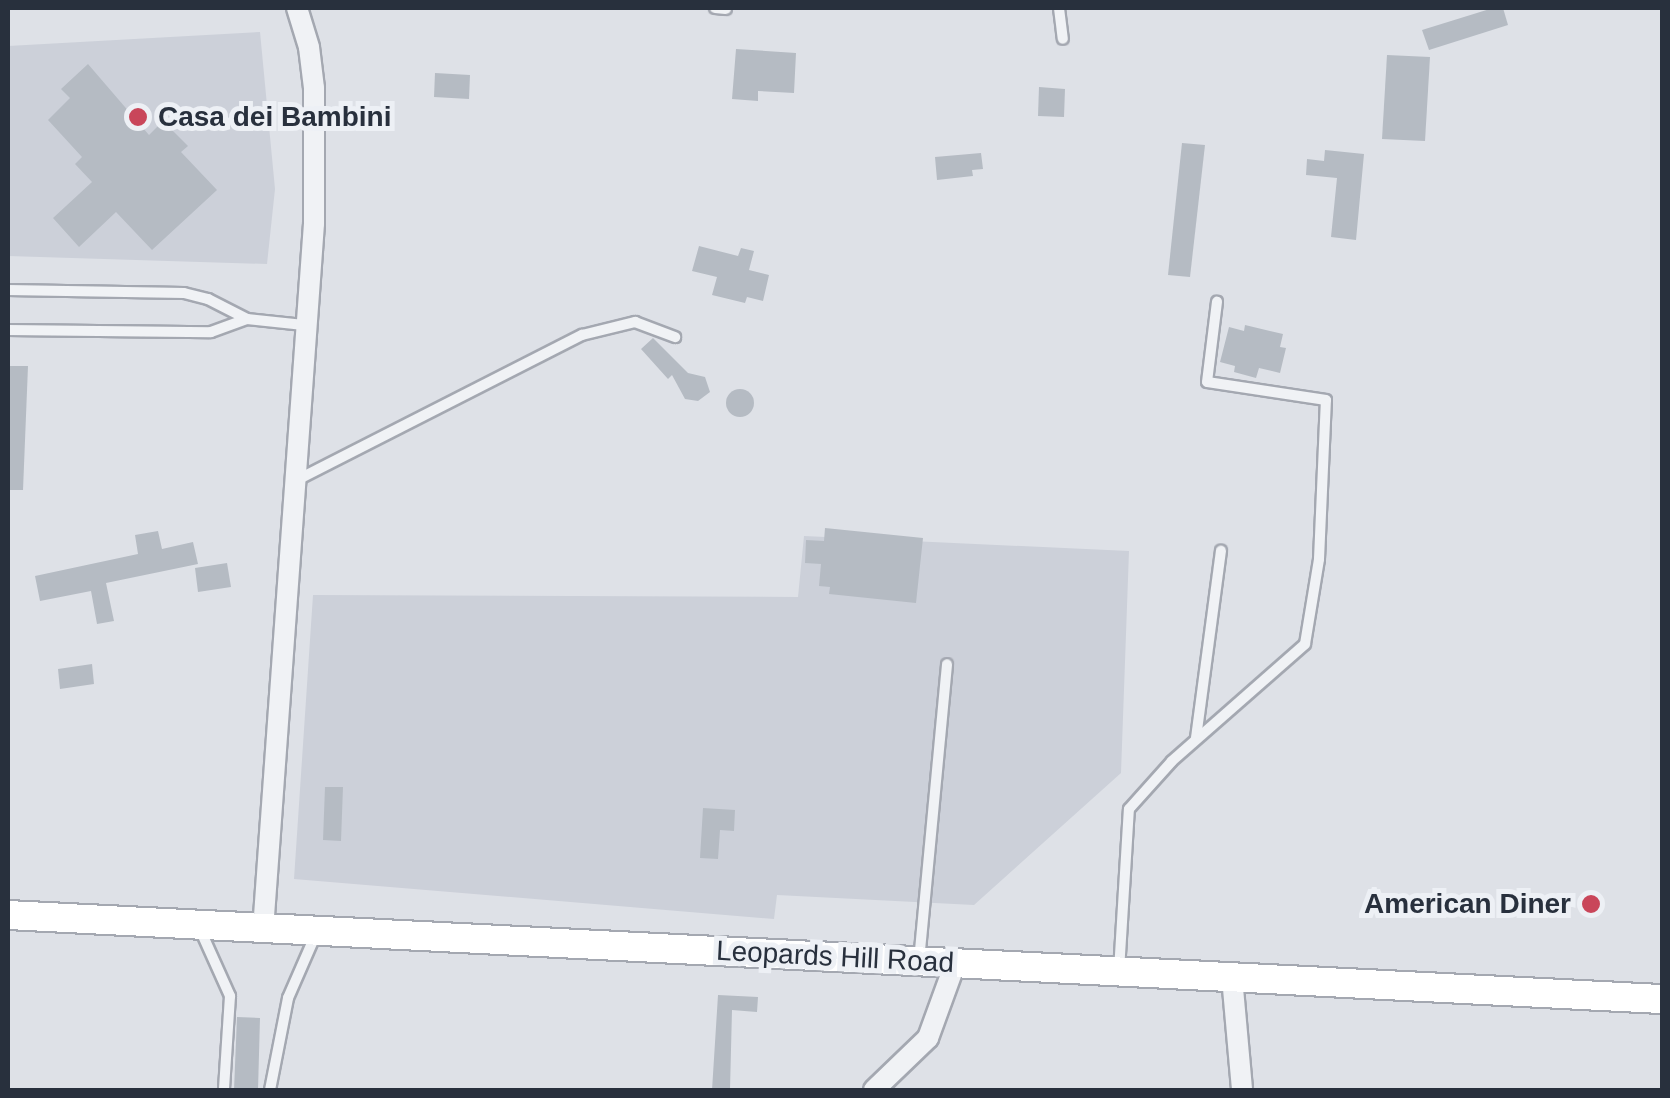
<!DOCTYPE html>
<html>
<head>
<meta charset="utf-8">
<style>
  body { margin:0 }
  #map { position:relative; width:1670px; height:1098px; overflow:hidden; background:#dee1e7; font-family:Arial,sans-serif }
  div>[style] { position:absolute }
  .built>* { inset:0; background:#ccd0d9 }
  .building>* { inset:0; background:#b5bbc3 }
  .round { border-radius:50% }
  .roads { filter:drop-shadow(2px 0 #a4a8b1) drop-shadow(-2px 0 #a4a8b1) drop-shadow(0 2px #a4a8b1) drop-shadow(0 -2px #a4a8b1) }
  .lane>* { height:10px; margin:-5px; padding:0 5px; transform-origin:5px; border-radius:5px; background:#f0f2f5 }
  .street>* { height:20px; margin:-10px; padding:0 10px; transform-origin:10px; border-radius:10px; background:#f0f2f5 }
  .secondary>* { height:28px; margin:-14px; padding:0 14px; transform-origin:14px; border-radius:14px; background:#fff }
  .dots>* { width:28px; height:28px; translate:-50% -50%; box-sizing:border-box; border:5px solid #edf0f5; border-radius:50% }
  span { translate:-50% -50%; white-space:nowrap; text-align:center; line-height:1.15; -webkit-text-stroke:10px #edf0f5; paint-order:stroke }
  .poi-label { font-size:28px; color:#28303d; font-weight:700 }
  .left { translate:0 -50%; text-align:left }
  .right { translate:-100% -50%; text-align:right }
  .street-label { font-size:28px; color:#28303d }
  .frame { position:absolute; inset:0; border:10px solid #28303d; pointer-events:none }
</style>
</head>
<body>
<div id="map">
  <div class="built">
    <i style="clip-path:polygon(260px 32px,275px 189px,267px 264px,8px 256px,8px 46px)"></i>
    <i style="clip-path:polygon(804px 536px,1129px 551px,1121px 773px,974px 905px,777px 895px,774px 919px,294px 879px,313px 595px,798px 597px)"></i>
  </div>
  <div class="building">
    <i style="clip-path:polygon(1493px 8px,1503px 8px,1508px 25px,1429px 50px,1422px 30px)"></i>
    <i style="clip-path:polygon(736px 49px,796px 53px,794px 93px,758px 91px,758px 101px,732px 99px)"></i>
    <i style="clip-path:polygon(1387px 55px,1430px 57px,1425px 141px,1382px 139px)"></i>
    <i style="clip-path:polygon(88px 64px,149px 135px,163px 121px,188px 146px,181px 152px,217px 190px,152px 250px,116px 212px,79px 247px,53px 218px,92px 182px,75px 164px,82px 157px,48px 120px,70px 98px,61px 89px)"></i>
    <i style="clip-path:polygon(435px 73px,470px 75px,469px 99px,434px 97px)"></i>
    <i style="clip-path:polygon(1039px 87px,1065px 89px,1064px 117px,1038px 116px)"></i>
    <i style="clip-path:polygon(1182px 143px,1205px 145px,1190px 277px,1168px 275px)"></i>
    <i style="clip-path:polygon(1325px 150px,1364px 154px,1356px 240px,1331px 237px,1337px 178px,1306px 175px,1307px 159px,1324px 161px)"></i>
    <i style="clip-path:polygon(981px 153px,983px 169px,972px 170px,973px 176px,937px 180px,935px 157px)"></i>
    <i style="clip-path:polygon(699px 246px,738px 256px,741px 248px,754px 251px,749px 270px,769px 275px,763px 301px,747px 297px,745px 303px,712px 295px,717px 277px,692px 271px)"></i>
    <i style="clip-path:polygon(1245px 325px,1283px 334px,1280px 347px,1286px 348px,1280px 373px,1259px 368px,1256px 378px,1234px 372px,1235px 366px,1220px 362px,1229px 327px,1244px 331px)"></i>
    <i style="clip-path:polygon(653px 338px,688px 373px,705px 377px,710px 392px,698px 401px,685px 399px,672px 375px,668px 379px,641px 349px)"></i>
    <i style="clip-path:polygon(8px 366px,28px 366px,23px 490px,8px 490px)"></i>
    <i class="round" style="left:726px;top:389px;width:28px;height:28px"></i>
    <i style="clip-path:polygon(825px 528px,923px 538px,916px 603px,829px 594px,830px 587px,819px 586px,821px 564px,805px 563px,806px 540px,824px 541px)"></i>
    <i style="clip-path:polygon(158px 531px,162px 549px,193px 542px,198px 564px,106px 583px,114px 621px,97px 624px,91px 591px,40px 601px,35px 576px,138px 554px,135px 535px)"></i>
    <i style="clip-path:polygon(227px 563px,231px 587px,198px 592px,195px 568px)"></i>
    <i style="clip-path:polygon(92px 664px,94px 684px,60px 689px,58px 669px)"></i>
    <i style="clip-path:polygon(325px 787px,343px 787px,341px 841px,323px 840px)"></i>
    <i style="clip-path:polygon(703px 808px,735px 810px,734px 831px,720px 830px,718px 859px,700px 858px)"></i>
    <i style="clip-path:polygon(718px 995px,758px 997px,757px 1012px,732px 1010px,730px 1090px,712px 1090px)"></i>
    <i style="clip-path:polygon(237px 1017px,260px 1018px,258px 1090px,234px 1090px)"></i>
  </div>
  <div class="roads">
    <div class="lane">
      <i style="left:715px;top:8px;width:11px;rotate:5deg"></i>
      <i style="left:1059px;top:8px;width:31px;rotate:83deg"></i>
      <i style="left:8px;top:290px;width:176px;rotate:1deg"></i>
      <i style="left:184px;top:293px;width:25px;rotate:14deg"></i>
      <i style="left:208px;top:299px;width:44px;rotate:27.1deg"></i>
      <i style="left:8px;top:330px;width:203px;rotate:0.6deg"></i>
      <i style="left:211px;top:332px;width:38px;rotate:-20deg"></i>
      <i style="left:247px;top:319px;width:57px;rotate:6deg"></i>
      <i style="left:297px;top:480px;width:320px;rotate:-27deg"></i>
      <i style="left:582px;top:335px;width:55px;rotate:-13.8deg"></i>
      <i style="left:635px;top:322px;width:43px;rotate:20.6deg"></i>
      <i style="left:1196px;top:738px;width:189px;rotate:-82.4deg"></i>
      <i style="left:199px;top:927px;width:76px;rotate:65.8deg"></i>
      <i style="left:230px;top:996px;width:94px;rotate:93.7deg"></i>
      <i style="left:919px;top:961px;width:298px;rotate:-84.6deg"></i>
      <i style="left:1119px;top:971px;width:162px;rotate:-86.5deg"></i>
      <i style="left:1129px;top:809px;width:64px;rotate:-48.1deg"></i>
      <i style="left:1172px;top:761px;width:177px;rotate:-41.3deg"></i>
      <i style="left:1305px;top:644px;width:86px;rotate:-80.6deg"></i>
      <i style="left:1319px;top:559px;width:159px;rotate:-87.5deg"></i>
      <i style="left:1326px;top:400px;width:120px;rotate:-171.4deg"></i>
      <i style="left:1207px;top:382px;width:81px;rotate:-82.9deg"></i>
      <i style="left:270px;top:1090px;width:94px;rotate:-78.9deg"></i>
      <i style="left:288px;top:998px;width:70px;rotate:-66.4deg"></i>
    </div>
    <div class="street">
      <i style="left:263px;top:930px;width:709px;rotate:-85.87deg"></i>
      <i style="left:314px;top:223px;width:135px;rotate:-90deg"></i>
      <i style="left:314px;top:88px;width:41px;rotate:-97deg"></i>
      <i style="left:309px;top:47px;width:41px;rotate:-107.1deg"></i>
      <i style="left:1232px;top:977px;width:113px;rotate:84.9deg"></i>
      <i style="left:874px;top:1090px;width:75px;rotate:-43.9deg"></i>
      <i style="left:928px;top:1038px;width:79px;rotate:-70deg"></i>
    </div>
    <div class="secondary">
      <i style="left:8px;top:915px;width:1656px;rotate:2.91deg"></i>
    </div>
  </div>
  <div class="dots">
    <i style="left:138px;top:117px;background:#c9465a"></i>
    <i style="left:1591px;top:904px;background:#c9465a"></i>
  </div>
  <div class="poi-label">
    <span class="left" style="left:158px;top:117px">Casa dei Bambini</span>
    <span class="right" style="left:1571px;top:904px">American Diner</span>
  </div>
  <div class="street-label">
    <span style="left:835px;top:957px;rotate:3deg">Leopards Hill Road</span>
  </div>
  <div class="frame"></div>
</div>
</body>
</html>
